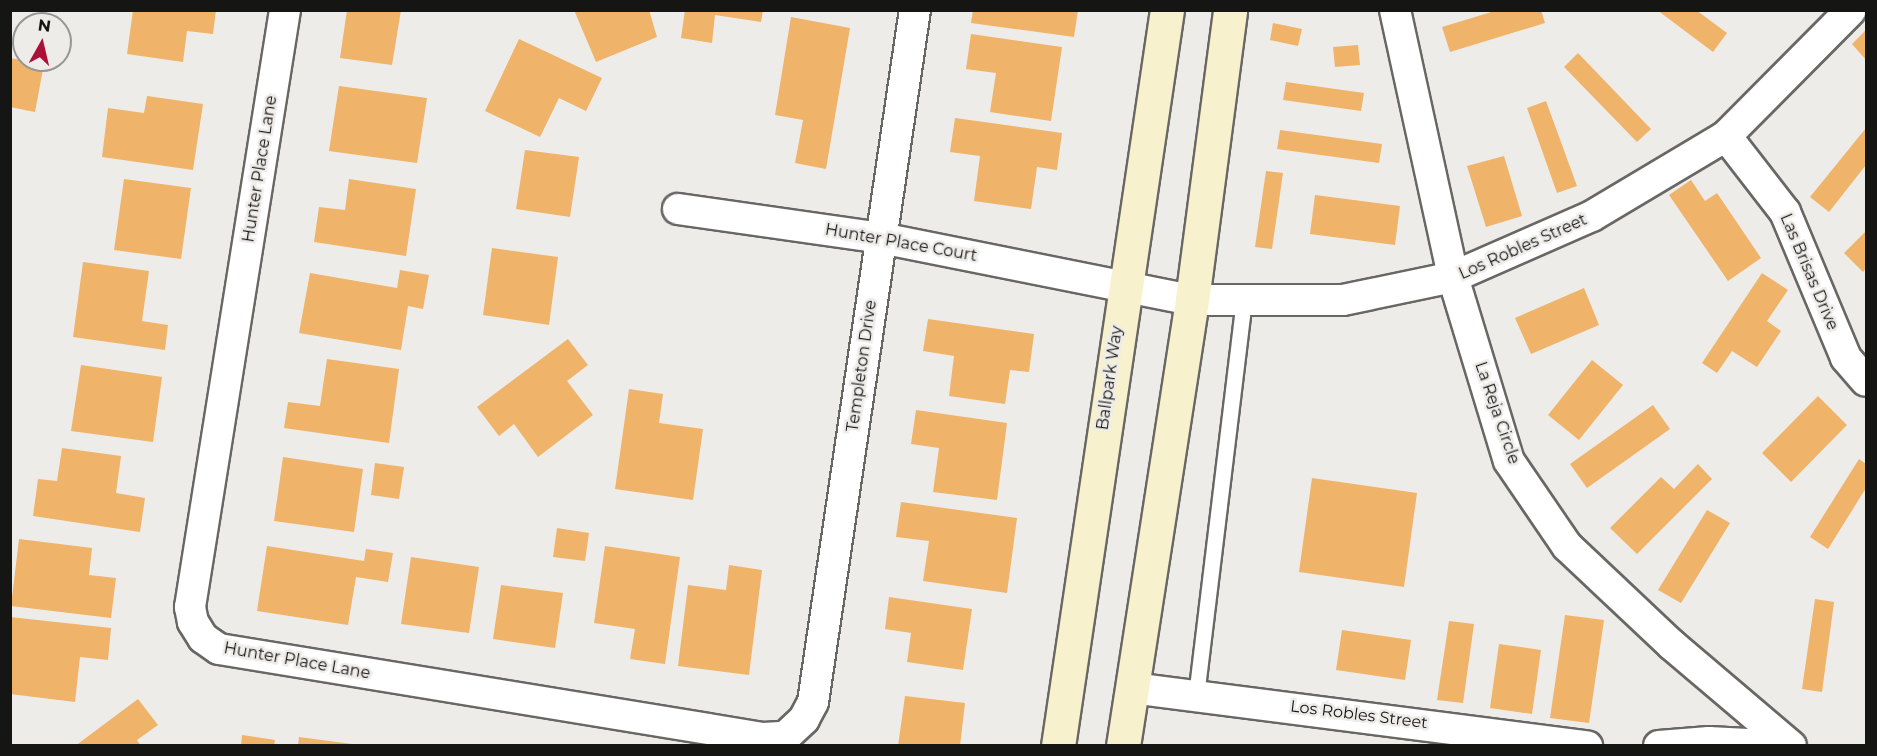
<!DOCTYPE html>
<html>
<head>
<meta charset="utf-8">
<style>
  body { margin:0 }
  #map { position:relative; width:1877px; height:756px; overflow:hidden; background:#eeece9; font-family:Montserrat,sans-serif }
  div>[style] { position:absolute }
  .building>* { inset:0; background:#efb36a }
  .roads { filter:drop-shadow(2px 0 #696764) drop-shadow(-2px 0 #696764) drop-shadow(0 2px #696764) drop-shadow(0 -2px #696764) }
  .service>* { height:15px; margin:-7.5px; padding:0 7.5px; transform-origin:7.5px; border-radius:7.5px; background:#fff }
  .minor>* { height:30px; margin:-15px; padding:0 15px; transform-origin:15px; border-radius:15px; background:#fff }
  .secondary>* { height:33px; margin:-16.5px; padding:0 16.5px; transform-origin:16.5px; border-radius:16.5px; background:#f8f1cd }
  span { translate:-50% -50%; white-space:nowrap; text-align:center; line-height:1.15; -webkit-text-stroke:5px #eeece9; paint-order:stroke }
  .street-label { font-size:16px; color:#151514 }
  .frame { position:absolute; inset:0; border:12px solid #151514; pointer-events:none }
  .north { position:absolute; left:12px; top:12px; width:60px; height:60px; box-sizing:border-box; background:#eeece9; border:2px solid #979694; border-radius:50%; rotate:8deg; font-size:16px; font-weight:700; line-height:24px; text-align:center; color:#151514 }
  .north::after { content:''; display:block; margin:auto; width:21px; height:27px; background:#a91139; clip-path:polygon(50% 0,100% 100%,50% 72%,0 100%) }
</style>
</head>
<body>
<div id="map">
  <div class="building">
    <i style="clip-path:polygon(133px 10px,216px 10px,213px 34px,187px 31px,183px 62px,127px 54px)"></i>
    <i style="clip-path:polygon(347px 10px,401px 10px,392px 65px,340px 58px)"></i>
    <i style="clip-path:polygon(574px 10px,649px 10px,657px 37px,596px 62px)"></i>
    <i style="clip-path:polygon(685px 10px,763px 10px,761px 22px,715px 15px,712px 43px,681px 38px)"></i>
    <i style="clip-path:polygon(973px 10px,1078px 10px,1074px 37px,971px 23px)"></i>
    <i style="clip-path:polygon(1498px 10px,1541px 10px,1545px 23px,1450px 52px,1442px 27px)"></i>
    <i style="clip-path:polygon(1657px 10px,1696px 10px,1727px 33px,1713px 52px)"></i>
    <i style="clip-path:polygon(791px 17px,850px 28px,826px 169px,795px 163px,803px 120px,775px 115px)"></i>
    <i style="clip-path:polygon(1273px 23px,1302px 29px,1298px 46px,1270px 40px)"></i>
    <i style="clip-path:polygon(1866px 30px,1866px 60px,1852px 44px)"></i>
    <i style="clip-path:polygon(971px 34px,1062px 47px,1051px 121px,990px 112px,996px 73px,966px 69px)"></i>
    <i style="clip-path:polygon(519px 39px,602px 78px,586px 111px,559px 98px,540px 137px,485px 111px)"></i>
    <i style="clip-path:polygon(1358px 45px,1360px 65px,1335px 67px,1333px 47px)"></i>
    <i style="clip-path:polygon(1578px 53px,1651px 129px,1637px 142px,1564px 67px)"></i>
    <i style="clip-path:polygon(10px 58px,44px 64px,35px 112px,10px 107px)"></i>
    <i style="clip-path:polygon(1286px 82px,1364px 93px,1361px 111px,1283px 100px)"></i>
    <i style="clip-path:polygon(339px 86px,427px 98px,417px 163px,329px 151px)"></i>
    <i style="clip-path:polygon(147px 96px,203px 104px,193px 170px,102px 157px,108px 108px,144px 113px)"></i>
    <i style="clip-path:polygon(1546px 101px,1577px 186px,1557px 193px,1527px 108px)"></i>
    <i style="clip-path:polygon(955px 118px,1062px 133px,1057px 170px,1037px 167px,1031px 209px,974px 201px,980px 156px,950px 152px)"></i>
    <i style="clip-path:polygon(1866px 128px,1866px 165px,1829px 212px,1810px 197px)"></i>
    <i style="clip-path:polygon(1280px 130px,1382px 144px,1379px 163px,1277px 149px)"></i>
    <i style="clip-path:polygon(525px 150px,579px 157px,570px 217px,516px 209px)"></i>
    <i style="clip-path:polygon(1504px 156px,1522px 216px,1486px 227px,1467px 166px)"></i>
    <i style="clip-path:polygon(1266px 171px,1283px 173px,1272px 249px,1255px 247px)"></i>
    <i style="clip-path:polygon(124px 179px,191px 188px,181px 259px,114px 250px)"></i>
    <i style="clip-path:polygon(349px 179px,416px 189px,406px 256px,314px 242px,319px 207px,345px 210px)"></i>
    <i style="clip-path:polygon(1691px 180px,1705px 201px,1717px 193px,1761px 258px,1728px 281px,1669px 195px)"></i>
    <i style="clip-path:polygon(1315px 195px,1400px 206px,1395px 245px,1310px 234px)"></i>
    <i style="clip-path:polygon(1866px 231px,1866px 268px,1863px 272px,1844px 253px)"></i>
    <i style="clip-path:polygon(492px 248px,558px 257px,549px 325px,483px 315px)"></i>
    <i style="clip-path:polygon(83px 262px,149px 271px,142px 321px,168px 325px,165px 350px,73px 337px)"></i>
    <i style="clip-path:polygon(400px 270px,429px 275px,423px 309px,408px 306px,401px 350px,299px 333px,310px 273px,397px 288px)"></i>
    <i style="clip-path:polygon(1762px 273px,1788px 290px,1767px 321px,1781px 331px,1757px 367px,1732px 351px,1717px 373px,1702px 363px)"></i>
    <i style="clip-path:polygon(1584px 288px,1599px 325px,1531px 354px,1515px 318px)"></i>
    <i style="clip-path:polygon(928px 319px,1034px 334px,1029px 372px,1010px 370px,1005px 404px,949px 396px,954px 356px,923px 351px)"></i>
    <i style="clip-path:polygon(568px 339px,588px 365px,567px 381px,593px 415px,538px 457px,514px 424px,499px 436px,477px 407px)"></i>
    <i style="clip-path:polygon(327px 359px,399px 369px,389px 443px,284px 428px,288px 402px,320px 406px)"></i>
    <i style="clip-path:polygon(1592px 360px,1623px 385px,1579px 440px,1548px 415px)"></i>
    <i style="clip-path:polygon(81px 365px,162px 377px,153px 442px,71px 431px)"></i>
    <i style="clip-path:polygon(629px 389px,663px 394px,659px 423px,703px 429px,693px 500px,615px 489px)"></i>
    <i style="clip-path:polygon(1818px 396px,1847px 425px,1791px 482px,1762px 453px)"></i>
    <i style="clip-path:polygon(1653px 405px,1670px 429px,1587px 488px,1570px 464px)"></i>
    <i style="clip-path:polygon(916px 410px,1007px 423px,997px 500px,933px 492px,939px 448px,911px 444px)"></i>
    <i style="clip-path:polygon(62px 448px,121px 456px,116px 493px,145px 498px,140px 532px,33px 516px,38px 479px,57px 481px)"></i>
    <i style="clip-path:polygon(283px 457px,363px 469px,354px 532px,274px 521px)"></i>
    <i style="clip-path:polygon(1859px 459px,1866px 464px,1866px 488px,1828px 549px,1810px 537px)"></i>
    <i style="clip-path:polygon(375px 463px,404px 467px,399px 499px,371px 495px)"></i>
    <i style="clip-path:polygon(1698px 464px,1712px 479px,1637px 554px,1610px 528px,1661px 477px,1674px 489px)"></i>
    <i style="clip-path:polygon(1312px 478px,1417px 493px,1404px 587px,1299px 572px)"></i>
    <i style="clip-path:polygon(901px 502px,1017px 518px,1007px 593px,923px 581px,929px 541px,896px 537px)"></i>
    <i style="clip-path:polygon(1707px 510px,1730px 523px,1681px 603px,1658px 590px)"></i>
    <i style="clip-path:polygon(557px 528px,589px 533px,585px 561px,553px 557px)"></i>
    <i style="clip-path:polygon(19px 539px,92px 548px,89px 575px,116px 578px,111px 618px,11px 606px)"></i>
    <i style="clip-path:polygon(267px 546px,364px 561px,366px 549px,393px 553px,388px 582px,356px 577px,348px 625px,257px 611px)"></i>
    <i style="clip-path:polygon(605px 546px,680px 557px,665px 664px,630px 659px,635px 629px,594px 623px)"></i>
    <i style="clip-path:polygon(411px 557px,479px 567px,469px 633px,401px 624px)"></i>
    <i style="clip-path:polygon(729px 565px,762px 570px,749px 675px,678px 666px,688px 585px,726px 590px)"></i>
    <i style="clip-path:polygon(501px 585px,563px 593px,555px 648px,493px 639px)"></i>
    <i style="clip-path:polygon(889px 597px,972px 609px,963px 670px,907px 662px,911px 633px,885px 629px)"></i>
    <i style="clip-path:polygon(1815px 599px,1834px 602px,1822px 692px,1802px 689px)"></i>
    <i style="clip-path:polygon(1565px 615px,1604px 620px,1589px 723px,1550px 718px)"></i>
    <i style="clip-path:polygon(10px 617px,111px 628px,108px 660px,80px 657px,75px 702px,10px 694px)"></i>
    <i style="clip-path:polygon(1449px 621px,1474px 624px,1463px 703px,1437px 700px)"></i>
    <i style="clip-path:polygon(1342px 630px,1411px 640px,1405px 680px,1336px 670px)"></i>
    <i style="clip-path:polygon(1499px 644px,1541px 650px,1532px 714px,1490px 708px)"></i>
    <i style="clip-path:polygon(905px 696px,965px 703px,960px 746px,898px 746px)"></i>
    <i style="clip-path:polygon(138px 699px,158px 725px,137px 740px,141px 746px,75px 746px)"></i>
    <i style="clip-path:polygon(242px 735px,275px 740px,274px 746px,241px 746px)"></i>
    <i style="clip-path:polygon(299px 737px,352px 744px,352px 746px,298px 746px)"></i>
  </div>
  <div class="roads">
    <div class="service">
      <i style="left:1196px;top:696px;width:399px;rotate:-83.1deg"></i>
    </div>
    <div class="minor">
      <i style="left:285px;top:10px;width:605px;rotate:99.04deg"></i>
      <i style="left:190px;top:607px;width:15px;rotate:79deg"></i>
      <i style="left:193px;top:622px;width:19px;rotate:58deg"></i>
      <i style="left:203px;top:638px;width:19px;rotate:35deg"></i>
      <i style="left:219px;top:649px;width:551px;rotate:9.29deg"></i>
      <i style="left:763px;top:738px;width:22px;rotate:-3deg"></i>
      <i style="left:785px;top:737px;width:26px;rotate:-43deg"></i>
      <i style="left:804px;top:719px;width:19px;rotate:-62deg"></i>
      <i style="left:813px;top:702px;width:699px;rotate:-81.62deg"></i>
      <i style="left:1395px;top:10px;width:273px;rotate:77.7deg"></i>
      <i style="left:1453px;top:277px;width:192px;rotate:73.1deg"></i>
      <i style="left:1509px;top:461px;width:103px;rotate:55.7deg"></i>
      <i style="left:1567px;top:546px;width:144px;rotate:43.3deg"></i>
      <i style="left:1672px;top:645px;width:156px;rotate:40.3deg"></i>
      <i style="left:1726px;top:136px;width:96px;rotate:52.2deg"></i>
      <i style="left:1785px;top:212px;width:158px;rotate:67.3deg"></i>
      <i style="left:1846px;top:358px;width:30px;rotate:49deg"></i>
      <i style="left:678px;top:209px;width:205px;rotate:8.1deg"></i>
      <i style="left:881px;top:238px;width:317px;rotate:11.3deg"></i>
      <i style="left:1192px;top:300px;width:151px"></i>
      <i style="left:1343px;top:300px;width:112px;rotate:-11.8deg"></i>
      <i style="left:1453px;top:277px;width:152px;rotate:-23.7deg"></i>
      <i style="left:1592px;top:216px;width:156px;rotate:-30.8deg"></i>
      <i style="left:1726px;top:136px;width:177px;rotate:-45.2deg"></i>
      <i style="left:1132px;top:688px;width:459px;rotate:7.3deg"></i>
      <i style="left:1659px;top:746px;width:50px;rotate:-4.6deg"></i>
      <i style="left:1709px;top:742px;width:77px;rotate:3deg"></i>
    </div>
    <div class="secondary">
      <i style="left:1058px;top:746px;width:744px;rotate:-81.58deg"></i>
      <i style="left:1123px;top:746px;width:451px;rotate:-81.2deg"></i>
      <i style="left:1192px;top:300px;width:292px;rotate:-82.5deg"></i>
    </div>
  </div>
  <div class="street-label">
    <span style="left:260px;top:169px;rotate:-81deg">Hunter Place Lane</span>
    <span style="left:901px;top:243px;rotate:10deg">Hunter Place Court</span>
    <span style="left:1523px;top:247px;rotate:-24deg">Los Robles Street</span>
    <span style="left:1809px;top:272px;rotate:67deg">Las Brisas Drive</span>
    <span style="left:862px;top:366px;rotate:-82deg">Templeton Drive</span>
    <span style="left:1110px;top:378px;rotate:-82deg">Ballpark Way</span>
    <span style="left:1497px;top:413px;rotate:71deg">La Reja Circle</span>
    <span style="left:297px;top:661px;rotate:10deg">Hunter Place Lane</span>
    <span style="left:1359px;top:715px;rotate:7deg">Los Robles Street</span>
  </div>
  <div class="frame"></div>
  <div class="north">N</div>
</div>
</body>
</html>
